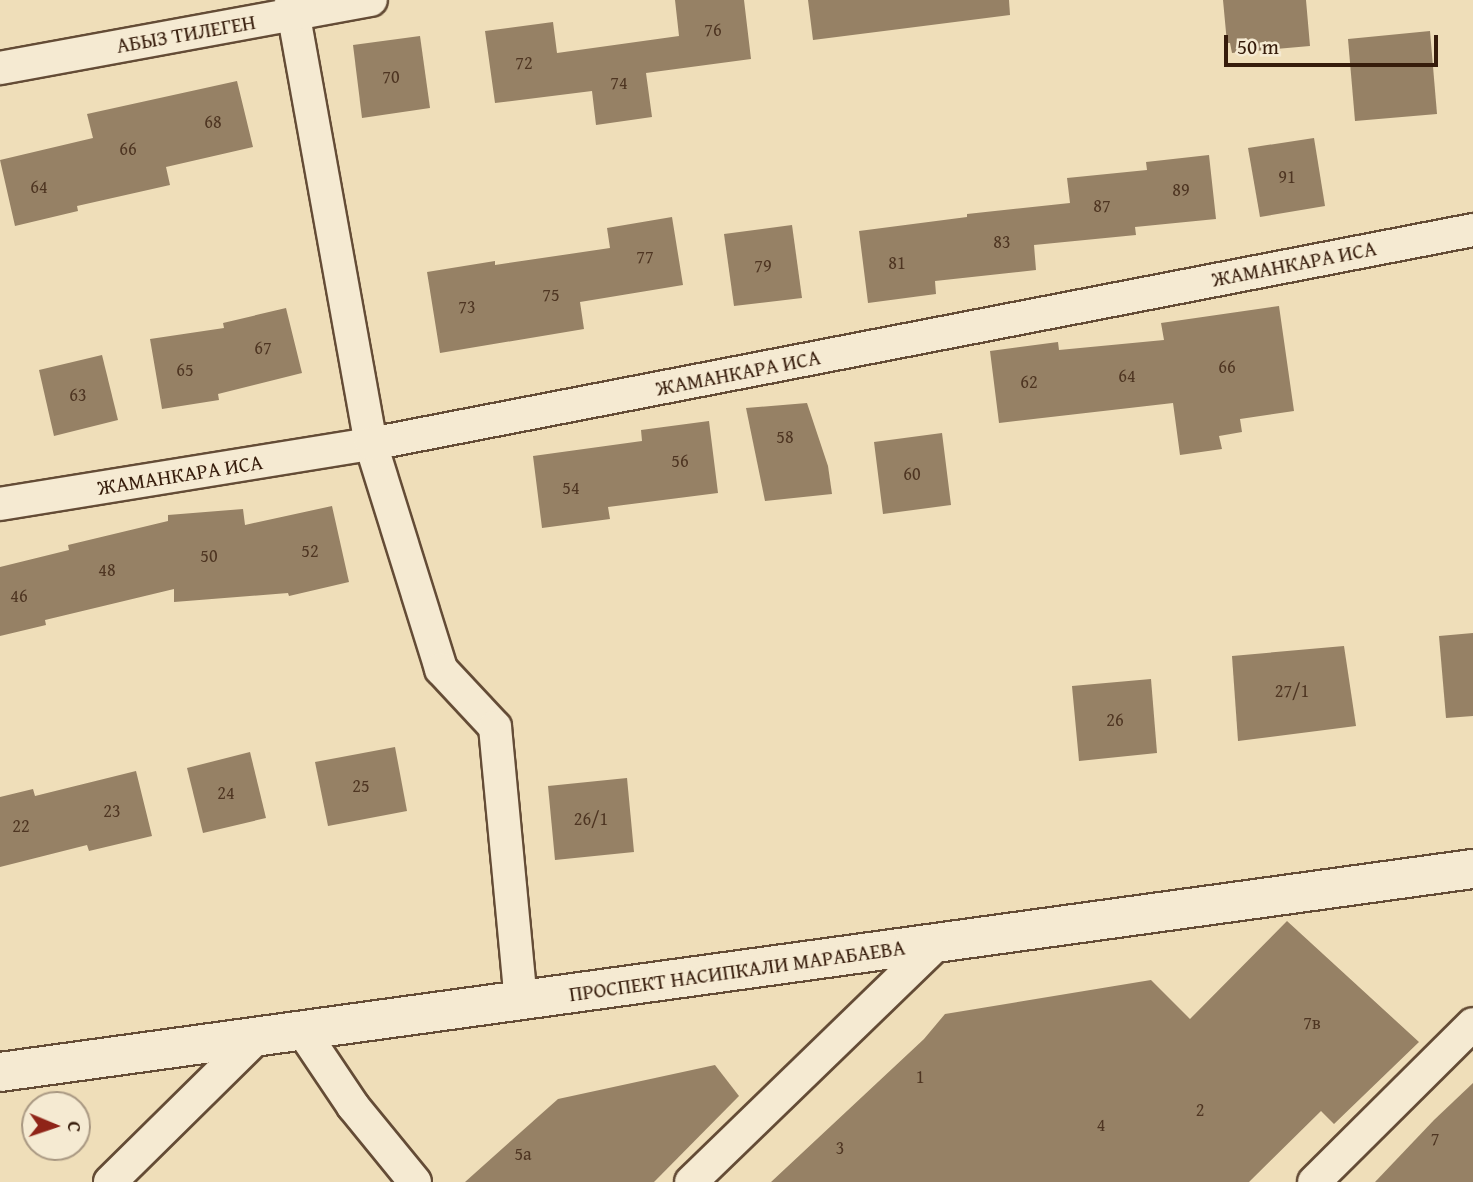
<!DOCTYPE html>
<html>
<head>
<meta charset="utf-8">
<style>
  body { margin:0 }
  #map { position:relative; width:1473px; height:1182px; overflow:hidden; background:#efdeb9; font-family:"Gentium Book Plus",serif }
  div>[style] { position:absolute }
  .building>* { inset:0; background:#968165 }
  .roads { filter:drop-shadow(2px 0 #644c36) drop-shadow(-2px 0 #644c36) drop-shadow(0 2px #644c36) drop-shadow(0 -2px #644c36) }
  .minor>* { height:32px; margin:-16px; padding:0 16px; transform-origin:16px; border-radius:16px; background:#f5ead2 }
  .secondary>* { height:38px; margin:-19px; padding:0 19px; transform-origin:19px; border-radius:19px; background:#f5ead2 }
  span { translate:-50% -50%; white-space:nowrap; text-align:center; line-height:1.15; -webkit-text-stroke:6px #f5ead2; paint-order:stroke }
  .number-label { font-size:18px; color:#4e3522 }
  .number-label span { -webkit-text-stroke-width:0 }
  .street-label { font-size:21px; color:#361c0b }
  .north { position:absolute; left:21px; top:1091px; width:70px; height:70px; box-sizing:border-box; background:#f5ead2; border:2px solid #a99882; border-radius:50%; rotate:92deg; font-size:19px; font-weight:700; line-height:28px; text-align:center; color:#361c0b }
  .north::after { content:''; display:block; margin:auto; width:24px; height:32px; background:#8f2418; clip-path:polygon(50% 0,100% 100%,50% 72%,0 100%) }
  .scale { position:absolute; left:1224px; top:35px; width:214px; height:32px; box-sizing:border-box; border:4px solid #361c0b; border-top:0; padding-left:9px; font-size:21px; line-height:24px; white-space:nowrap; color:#361c0b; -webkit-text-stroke:5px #f5ead2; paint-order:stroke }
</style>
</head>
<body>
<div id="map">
  <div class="building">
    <i style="clip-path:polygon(675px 0,744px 0,751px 59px,646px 73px,652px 117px,596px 125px,592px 91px,495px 103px,485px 31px,553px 22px,557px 53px,679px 36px)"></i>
    <i style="clip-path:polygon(808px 0,1009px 0,1010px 15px,813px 40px)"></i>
    <i style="clip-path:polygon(1223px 0,1306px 0,1310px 46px,1232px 53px,1230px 43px,1227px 43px)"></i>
    <i style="clip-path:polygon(1430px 31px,1437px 114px,1355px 121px,1348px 39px)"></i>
    <i style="clip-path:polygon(420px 36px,430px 108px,362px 118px,353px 45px)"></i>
    <i style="clip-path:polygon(237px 81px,253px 147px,166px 167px,170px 185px,77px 206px,78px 211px,15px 226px,0 160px,93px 138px,87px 114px)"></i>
    <i style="clip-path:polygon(1314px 138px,1325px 206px,1260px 217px,1248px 148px)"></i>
    <i style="clip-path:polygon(1209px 155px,1216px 219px,1135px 227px,1136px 235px,1034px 245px,1036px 270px,935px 281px,936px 294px,868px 303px,859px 231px,967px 217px,967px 214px,1070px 203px,1067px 178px,1147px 170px,1146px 162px)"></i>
    <i style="clip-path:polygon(672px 217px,683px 285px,580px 302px,584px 329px,440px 353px,427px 272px,495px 261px,495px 265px,610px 248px,607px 228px)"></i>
    <i style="clip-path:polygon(792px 225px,802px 298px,734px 306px,724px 234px)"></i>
    <i style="clip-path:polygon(1279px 306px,1294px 411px,1240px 419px,1242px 432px,1219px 436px,1222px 449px,1180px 455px,1173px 403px,999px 423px,990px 351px,1058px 342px,1059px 350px,1164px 340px,1161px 323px)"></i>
    <i style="clip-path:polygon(286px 308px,302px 373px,218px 394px,219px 400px,162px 409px,150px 339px,224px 328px,223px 323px)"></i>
    <i style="clip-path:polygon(102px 355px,118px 420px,54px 436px,39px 370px)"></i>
    <i style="clip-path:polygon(807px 403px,828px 466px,832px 494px,765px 501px,746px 408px)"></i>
    <i style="clip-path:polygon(709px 421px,718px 493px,608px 507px,610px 519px,542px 528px,533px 456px,642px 441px,641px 430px)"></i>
    <i style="clip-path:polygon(942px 433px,951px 505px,883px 514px,874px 442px)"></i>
    <i style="clip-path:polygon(332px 506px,349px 582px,289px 596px,288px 593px,174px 602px,174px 589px,45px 620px,46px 625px,0 636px,0 567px,69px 550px,68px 545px,168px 521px,168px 515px,243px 509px,245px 525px)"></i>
    <i style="clip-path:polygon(1473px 633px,1473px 716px,1446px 718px,1439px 636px)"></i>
    <i style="clip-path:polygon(1344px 646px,1356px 726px,1238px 741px,1232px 656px)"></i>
    <i style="clip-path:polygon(1151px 679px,1157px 753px,1079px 761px,1072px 686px)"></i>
    <i style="clip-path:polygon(395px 747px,407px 811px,328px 826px,315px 762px)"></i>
    <i style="clip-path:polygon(250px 752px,266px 818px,203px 833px,187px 768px)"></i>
    <i style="clip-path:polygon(136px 771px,152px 836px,89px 851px,87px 845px,0 867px,0 797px,33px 789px,35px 796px)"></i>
    <i style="clip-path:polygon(627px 778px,634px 852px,555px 860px,548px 786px)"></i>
    <i style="clip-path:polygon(1287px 921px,1419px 1042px,1334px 1124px,1321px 1111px,1249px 1182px,771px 1182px,924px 1039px,945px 1014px,1151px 980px,1190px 1019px)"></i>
    <i style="clip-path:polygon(715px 1065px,739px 1096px,654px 1182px,465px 1182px,558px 1099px)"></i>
    <i style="clip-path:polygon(1473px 1083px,1473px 1182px,1375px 1182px,1434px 1120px)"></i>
  </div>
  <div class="roads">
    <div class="minor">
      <i style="left:291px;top:0;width:451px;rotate:79.8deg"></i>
      <i style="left:371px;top:444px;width:236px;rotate:72.7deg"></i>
      <i style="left:441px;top:669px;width:79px;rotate:47deg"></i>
      <i style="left:495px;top:727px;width:274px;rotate:84.6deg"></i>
      <i style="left:0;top:68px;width:377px;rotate:-10.4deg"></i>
      <i style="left:0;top:504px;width:376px;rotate:-9.2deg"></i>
      <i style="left:371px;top:444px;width:1123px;rotate:-10.99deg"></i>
      <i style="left:302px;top:1030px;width:92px;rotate:56.1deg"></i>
      <i style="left:353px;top:1106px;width:98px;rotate:50.8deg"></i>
      <i style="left:110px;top:1182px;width:209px;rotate:-44.6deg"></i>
      <i style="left:691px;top:1182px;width:344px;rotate:-44.1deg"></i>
      <i style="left:1314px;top:1182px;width:224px;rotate:-44.8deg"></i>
    </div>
    <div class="secondary">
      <i style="left:0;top:1072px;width:1487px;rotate:-7.85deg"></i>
    </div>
  </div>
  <div class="number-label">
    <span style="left:713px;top:30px">76</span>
    <span style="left:524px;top:63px">72</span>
    <span style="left:391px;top:77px">70</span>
    <span style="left:619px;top:83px">74</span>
    <span style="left:213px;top:122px">68</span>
    <span style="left:128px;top:149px">66</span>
    <span style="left:1287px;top:177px">91</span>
    <span style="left:39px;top:187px">64</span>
    <span style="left:1181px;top:190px">89</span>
    <span style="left:1102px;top:206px">87</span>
    <span style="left:1002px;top:242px">83</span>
    <span style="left:645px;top:257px">77</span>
    <span style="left:897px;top:263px">81</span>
    <span style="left:763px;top:266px">79</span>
    <span style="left:551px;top:295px">75</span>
    <span style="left:467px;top:307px">73</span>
    <span style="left:263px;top:348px">67</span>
    <span style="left:1227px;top:367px">66</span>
    <span style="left:185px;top:370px">65</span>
    <span style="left:1127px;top:376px">64</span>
    <span style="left:1029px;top:382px">62</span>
    <span style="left:78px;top:395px">63</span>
    <span style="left:785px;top:437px">58</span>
    <span style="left:680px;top:461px">56</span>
    <span style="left:912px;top:474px">60</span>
    <span style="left:571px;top:488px">54</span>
    <span style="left:310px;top:551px">52</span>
    <span style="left:209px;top:556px">50</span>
    <span style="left:107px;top:570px">48</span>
    <span style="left:19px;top:596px">46</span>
    <span style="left:1292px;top:691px">27/1</span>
    <span style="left:1115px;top:720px">26</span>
    <span style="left:361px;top:786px">25</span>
    <span style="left:226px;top:793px">24</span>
    <span style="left:112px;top:811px">23</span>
    <span style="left:591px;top:819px">26/1</span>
    <span style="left:21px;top:826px">22</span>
    <span style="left:1312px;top:1023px">7в</span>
    <span style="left:920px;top:1077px">1</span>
    <span style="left:1200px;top:1110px">2</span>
    <span style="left:1101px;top:1125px">4</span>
    <span style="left:1435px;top:1139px">7</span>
    <span style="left:840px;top:1148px">3</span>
    <span style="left:523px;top:1154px">5а</span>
  </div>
  <div class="street-label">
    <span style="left:186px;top:34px;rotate:-10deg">АБЫЗ ТИЛЕГЕН</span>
    <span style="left:1294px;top:264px;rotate:-11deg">ЖАМАНКАРА ИСА</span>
    <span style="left:738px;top:373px;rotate:-11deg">ЖАМАНКАРА ИСА</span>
    <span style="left:180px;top:475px;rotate:-9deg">ЖАМАНКАРА ИСА</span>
    <span style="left:737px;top:971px;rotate:-8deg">ПРОСПЕКТ НАСИПКАЛИ МАРАБАЕВА</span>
  </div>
  <div class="north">С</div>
  <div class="scale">50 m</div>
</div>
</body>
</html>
